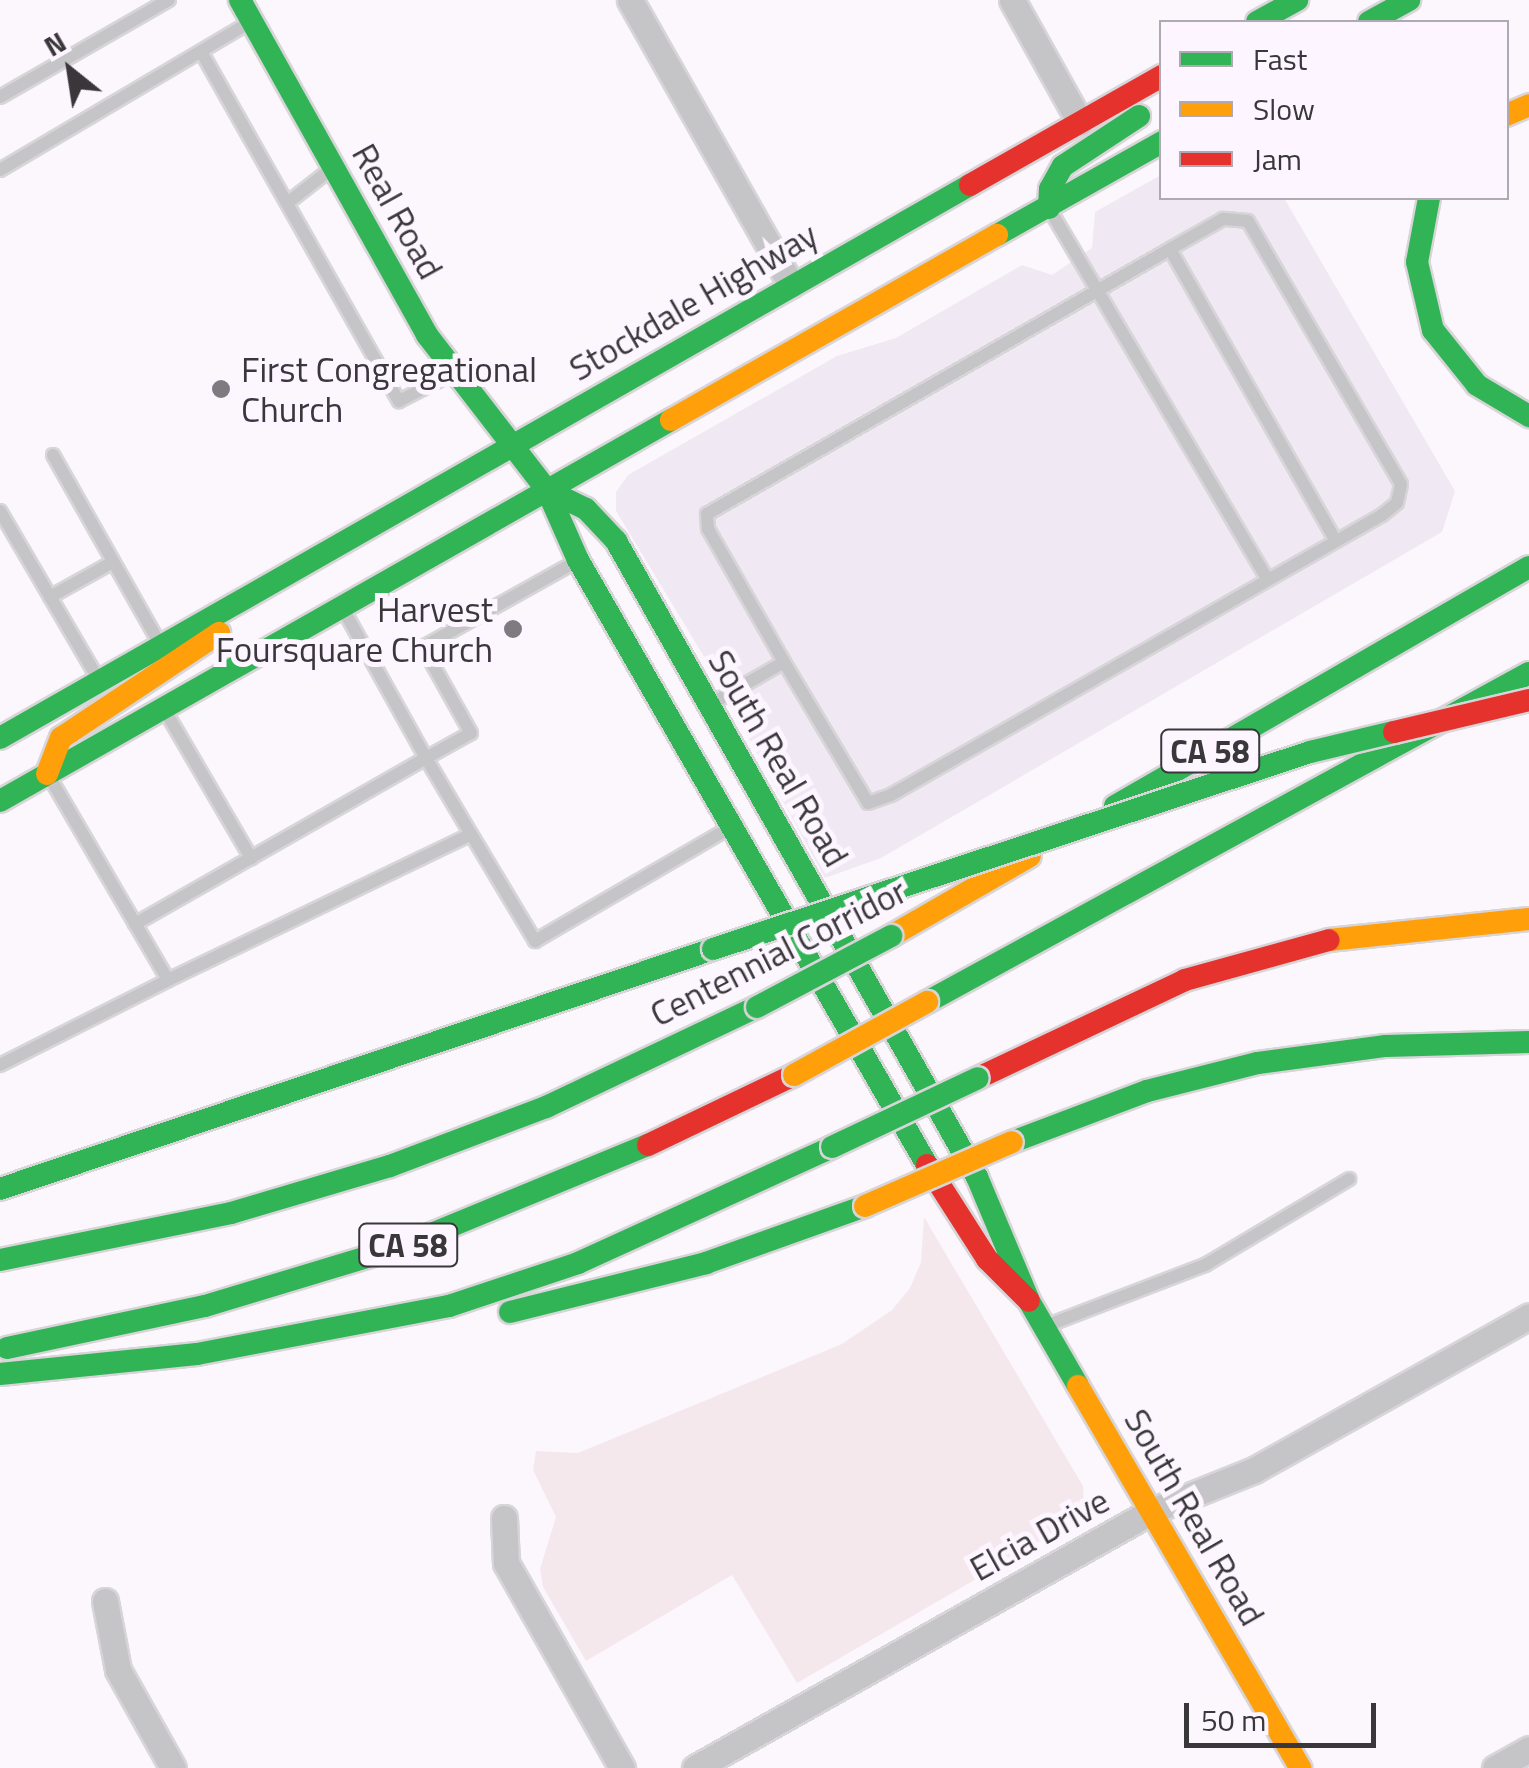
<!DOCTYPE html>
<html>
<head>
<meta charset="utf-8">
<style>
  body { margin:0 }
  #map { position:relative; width:1529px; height:1768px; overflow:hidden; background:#fcf7fd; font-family:"Titillium Web",sans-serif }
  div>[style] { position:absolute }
  .built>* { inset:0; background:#f0e8f2 }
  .industrial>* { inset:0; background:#f5e8ed }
  .roads { filter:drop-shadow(2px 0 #d8d5d9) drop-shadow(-2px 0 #d8d5d9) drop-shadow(0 2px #d8d5d9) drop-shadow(0 -2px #d8d5d9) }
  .lane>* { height:12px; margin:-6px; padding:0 6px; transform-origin:6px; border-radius:6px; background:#c5c5c7 }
  .street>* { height:25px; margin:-12.5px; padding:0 12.5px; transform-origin:12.5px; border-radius:12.5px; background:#c5c5c7 }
  .fast>* { height:22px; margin:-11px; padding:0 11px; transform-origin:11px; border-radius:11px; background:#30b455 }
  .slow>* { height:22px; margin:-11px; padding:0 11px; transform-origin:11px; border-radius:11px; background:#ff9f0a }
  .jam>* { height:22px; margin:-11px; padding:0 11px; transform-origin:11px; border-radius:11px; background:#e5322d }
  .bridges { filter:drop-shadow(2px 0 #d8d5d9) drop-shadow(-2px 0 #d8d5d9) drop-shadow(0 2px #d8d5d9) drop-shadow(0 -2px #d8d5d9) }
  .fast-bridge>* { height:22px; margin:-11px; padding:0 11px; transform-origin:11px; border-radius:11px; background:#30b455 }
  .slow-bridge>* { height:22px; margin:-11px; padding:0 11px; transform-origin:11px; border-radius:11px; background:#ff9f0a }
  .jam-bridge>* { height:22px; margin:-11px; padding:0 11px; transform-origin:11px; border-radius:11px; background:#e5322d }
  .dots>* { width:28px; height:28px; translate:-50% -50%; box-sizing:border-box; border:5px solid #fdf5ff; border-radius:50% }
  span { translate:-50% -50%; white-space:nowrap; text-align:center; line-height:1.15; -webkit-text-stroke:10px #fdf5ff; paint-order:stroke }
  .shield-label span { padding:2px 8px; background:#fdf5ff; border:2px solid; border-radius:8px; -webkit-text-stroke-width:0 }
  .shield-label { font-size:32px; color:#3a373b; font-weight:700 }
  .street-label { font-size:35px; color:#3a373b }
  .poi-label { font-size:35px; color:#3a373b }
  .left { translate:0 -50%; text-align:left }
  .right { translate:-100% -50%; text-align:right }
  .legend { position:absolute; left:1159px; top:20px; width:350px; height:180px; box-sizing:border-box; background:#fdf5ff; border:2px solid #afa9b1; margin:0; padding:12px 18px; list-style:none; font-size:30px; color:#3a373b }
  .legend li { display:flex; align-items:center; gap:20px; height:50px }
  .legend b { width:50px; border:2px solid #afa9b1 }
  .north { position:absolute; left:20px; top:20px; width:100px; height:100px; -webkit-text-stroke:8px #fdf5ff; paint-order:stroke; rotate:330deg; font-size:28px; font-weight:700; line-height:40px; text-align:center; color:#3a373b }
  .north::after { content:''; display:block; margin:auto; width:35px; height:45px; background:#3a373b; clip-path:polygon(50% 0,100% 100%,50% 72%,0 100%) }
  .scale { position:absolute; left:1184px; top:1703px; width:192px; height:45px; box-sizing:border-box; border:5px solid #3a373b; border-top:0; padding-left:12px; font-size:30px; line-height:35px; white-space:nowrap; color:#3a373b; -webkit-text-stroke:8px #fdf5ff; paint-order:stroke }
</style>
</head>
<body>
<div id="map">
  <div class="built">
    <i style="clip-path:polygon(1161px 175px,1162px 198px,1284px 198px,1455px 491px,1442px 532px,881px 858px,825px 878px,741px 725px,748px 709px,727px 669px,706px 660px,616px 511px,616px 492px,628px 475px,837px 356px,896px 338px,1022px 265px,1052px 275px,1092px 248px,1095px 212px)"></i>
  </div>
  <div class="industrial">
    <i style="clip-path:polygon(924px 1217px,1083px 1486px,1084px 1505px,1069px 1525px,797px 1683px,732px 1575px,586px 1661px,543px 1587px,540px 1569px,556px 1517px,533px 1470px,536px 1451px,578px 1453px,842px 1344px,892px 1310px,910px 1288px,921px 1262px)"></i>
  </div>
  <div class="roads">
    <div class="lane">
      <i style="left:203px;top:55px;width:398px;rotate:60.5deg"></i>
      <i style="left:399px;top:401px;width:59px;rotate:-27deg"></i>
      <i style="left:0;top:97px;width:195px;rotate:-29.9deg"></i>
      <i style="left:0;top:170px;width:291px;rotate:-30.6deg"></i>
      <i style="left:290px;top:201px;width:52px;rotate:-38deg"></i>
      <i style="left:1050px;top:210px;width:428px;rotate:59.5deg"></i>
      <i style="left:53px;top:455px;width:217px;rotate:60.5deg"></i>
      <i style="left:0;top:511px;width:194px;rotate:59.7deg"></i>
      <i style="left:50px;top:597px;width:72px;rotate:-29.1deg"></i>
      <i style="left:343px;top:609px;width:171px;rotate:60.9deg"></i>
      <i style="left:426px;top:758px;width:51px;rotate:-29.1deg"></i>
      <i style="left:471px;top:733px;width:98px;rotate:-119.2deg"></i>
      <i style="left:423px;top:647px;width:174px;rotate:-29.2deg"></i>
      <i style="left:784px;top:662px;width:153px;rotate:-119.7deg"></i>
      <i style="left:708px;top:529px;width:15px;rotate:-94deg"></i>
      <i style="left:707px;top:514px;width:533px;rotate:-29.78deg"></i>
      <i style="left:711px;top:704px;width:84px;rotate:-29.9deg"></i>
      <i style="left:784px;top:662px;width:164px;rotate:59.2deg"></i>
      <i style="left:868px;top:803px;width:24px;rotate:-19deg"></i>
      <i style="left:891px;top:795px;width:565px;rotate:-29.69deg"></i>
      <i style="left:1382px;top:515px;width:19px;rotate:-39deg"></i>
      <i style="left:1397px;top:503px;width:19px;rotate:-78deg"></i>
      <i style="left:1401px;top:484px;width:304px;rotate:-120.2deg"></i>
      <i style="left:1248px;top:221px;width:25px;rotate:-175deg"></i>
      <i style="left:1223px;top:219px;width:61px;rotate:150.5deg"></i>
      <i style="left:1170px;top:249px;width:336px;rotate:60.4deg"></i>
      <i style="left:164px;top:709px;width:173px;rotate:59.7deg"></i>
      <i style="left:50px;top:778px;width:234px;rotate:59.7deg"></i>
      <i style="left:168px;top:980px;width:336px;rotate:-25.7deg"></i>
      <i style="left:471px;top:834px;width:125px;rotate:59.1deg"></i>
      <i style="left:535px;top:941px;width:225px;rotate:-30.2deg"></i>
      <i style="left:135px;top:924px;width:335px;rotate:-29.7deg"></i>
      <i style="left:426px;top:758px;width:88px;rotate:59.4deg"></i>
      <i style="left:0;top:1065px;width:188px;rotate:-26.8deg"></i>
      <i style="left:1046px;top:1326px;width:170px;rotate:-21deg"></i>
      <i style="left:1205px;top:1265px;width:168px;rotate:-30.8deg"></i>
    </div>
    <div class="street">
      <i style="left:630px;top:0;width:327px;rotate:60.5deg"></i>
      <i style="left:1012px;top:0;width:140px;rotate:60.9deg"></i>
      <i style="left:504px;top:1518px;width:45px;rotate:87.5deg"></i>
      <i style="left:506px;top:1563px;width:236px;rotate:60.5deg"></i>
      <i style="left:105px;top:1601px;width:70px;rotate:79.3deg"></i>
      <i style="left:118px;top:1670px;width:112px;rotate:60.7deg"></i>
      <i style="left:695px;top:1768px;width:524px;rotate:-29.35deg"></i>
      <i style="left:1152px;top:1511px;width:110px;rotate:-21.9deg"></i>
      <i style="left:1254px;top:1470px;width:315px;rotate:-29.2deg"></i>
      <i style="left:1495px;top:1768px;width:39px;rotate:-29deg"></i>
    </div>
    <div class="fast">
      <i style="left:240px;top:0;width:384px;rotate:60.8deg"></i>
      <i style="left:427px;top:335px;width:196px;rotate:52.3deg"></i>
      <i style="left:547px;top:490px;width:77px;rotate:66.1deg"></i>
      <i style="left:578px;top:560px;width:698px;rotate:60.02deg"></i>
      <i style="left:1257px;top:22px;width:46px;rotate:-28.8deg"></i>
      <i style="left:1369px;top:22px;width:46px;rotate:-28.8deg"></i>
      <i style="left:1429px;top:198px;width:65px;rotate:100.6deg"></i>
      <i style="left:1417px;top:262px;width:70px;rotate:76.8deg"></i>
      <i style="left:1433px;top:330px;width:70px;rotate:51.3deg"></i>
      <i style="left:1477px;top:385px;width:61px;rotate:30.8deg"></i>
      <i style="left:1049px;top:208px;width:19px;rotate:-87deg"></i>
      <i style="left:1050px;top:189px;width:26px;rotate:-61deg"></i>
      <i style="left:1063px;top:166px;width:91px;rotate:-33.3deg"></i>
      <i style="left:997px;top:235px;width:189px;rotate:-29.4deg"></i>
      <i style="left:547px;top:490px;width:43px;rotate:26deg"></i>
      <i style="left:586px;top:509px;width:44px;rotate:46.8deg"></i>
      <i style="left:616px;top:541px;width:731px;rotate:60.42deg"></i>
      <i style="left:977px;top:1177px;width:134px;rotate:67.2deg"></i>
      <i style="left:1029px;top:1301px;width:98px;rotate:60deg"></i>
      <i style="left:0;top:738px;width:1117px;rotate:-29.69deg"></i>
      <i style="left:0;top:801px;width:772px;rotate:-29.59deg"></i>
      <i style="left:1115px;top:806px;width:478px;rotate:-30deg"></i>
      <i style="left:927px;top:1002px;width:686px;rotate:-28.66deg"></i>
      <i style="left:1012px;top:1142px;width:144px;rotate:-20.7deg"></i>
      <i style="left:1147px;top:1091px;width:114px;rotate:-14.2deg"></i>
      <i style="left:1258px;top:1063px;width:129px;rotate:-7.6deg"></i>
      <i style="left:1386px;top:1046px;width:143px;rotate:-1.6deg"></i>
      <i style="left:0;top:1189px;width:752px;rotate:-18.6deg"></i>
      <i style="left:0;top:1260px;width:236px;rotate:-11.5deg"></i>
      <i style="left:231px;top:1213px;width:166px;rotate:-16.5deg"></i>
      <i style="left:390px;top:1166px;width:167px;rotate:-20.7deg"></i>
      <i style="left:546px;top:1107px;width:233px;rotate:-25.4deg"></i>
      <i style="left:510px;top:1312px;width:202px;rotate:-14deg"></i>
      <i style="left:706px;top:1263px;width:169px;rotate:-19.7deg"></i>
      <i style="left:7px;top:1348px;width:202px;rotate:-12deg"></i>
      <i style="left:205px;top:1306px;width:204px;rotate:-16.8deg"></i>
      <i style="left:400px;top:1247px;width:268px;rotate:-22.4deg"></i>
      <i style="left:0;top:1374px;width:198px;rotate:-5.8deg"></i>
      <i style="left:197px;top:1354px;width:257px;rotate:-10.8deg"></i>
      <i style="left:449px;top:1306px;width:136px;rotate:-18.4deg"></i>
      <i style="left:578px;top:1263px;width:279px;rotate:-24.5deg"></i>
    </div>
    <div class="slow">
      <i style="left:1506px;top:115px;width:25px;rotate:-23deg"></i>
      <i style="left:671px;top:420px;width:375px;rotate:-29.6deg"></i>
      <i style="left:47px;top:774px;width:39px;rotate:-69deg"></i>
      <i style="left:61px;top:738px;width:190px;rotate:-33.6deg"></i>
      <i style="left:891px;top:936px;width:160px;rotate:-29.9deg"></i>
      <i style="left:1329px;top:940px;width:201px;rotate:-6deg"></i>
      <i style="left:1078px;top:1386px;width:442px;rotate:59.8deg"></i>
    </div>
    <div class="jam">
      <i style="left:970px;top:185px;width:221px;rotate:-29.6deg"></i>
      <i style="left:978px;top:1078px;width:229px;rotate:-25.3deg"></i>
      <i style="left:1185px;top:980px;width:149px;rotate:-15.5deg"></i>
      <i style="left:648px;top:1145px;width:162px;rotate:-25.6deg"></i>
      <i style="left:927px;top:1165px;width:112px;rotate:57.4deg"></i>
      <i style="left:987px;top:1259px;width:59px;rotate:45deg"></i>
    </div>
  </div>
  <div class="bridges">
    <div class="fast-bridge">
      <i style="left:713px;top:949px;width:629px;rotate:-18.26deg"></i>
      <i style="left:1310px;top:752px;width:86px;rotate:-13.4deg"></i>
      <i style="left:757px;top:1007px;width:152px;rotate:-27.9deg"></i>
      <i style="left:832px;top:1147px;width:161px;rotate:-25.3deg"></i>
    </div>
    <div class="slow-bridge">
      <i style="left:794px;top:1075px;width:152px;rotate:-28.8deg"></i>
      <i style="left:865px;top:1206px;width:160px;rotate:-23.5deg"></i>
    </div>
    <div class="jam-bridge">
      <i style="left:1394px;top:732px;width:139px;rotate:-13.3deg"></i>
    </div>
  </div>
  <div class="dots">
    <i style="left:221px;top:389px;background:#7e7a7f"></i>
    <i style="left:513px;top:629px;background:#7e7a7f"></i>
  </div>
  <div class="shield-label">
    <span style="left:1210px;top:751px">CA 58</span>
    <span style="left:408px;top:1245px">CA 58</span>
  </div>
  <div class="street-label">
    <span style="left:398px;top:211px;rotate:61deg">Real Road</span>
    <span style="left:693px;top:301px;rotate:-30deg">Stockdale Highway</span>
    <span style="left:779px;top:758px;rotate:60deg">South Real Road</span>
    <span style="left:778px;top:952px;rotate:-27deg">Centennial Corridor</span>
    <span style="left:1195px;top:1517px;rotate:60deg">South Real Road</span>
    <span style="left:1039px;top:1534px;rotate:-29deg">Elcia Drive</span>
  </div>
  <div class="poi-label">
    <span class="left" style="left:241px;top:389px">First Congregational<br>Church</span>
    <span class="right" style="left:493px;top:629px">Harvest<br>Foursquare Church</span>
  </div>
  <ul class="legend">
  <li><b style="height:12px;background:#30b455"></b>Fast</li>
  <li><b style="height:12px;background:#ff9f0a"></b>Slow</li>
  <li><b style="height:12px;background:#e5322d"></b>Jam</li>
  </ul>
  <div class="north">N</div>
  <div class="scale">50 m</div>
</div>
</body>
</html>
